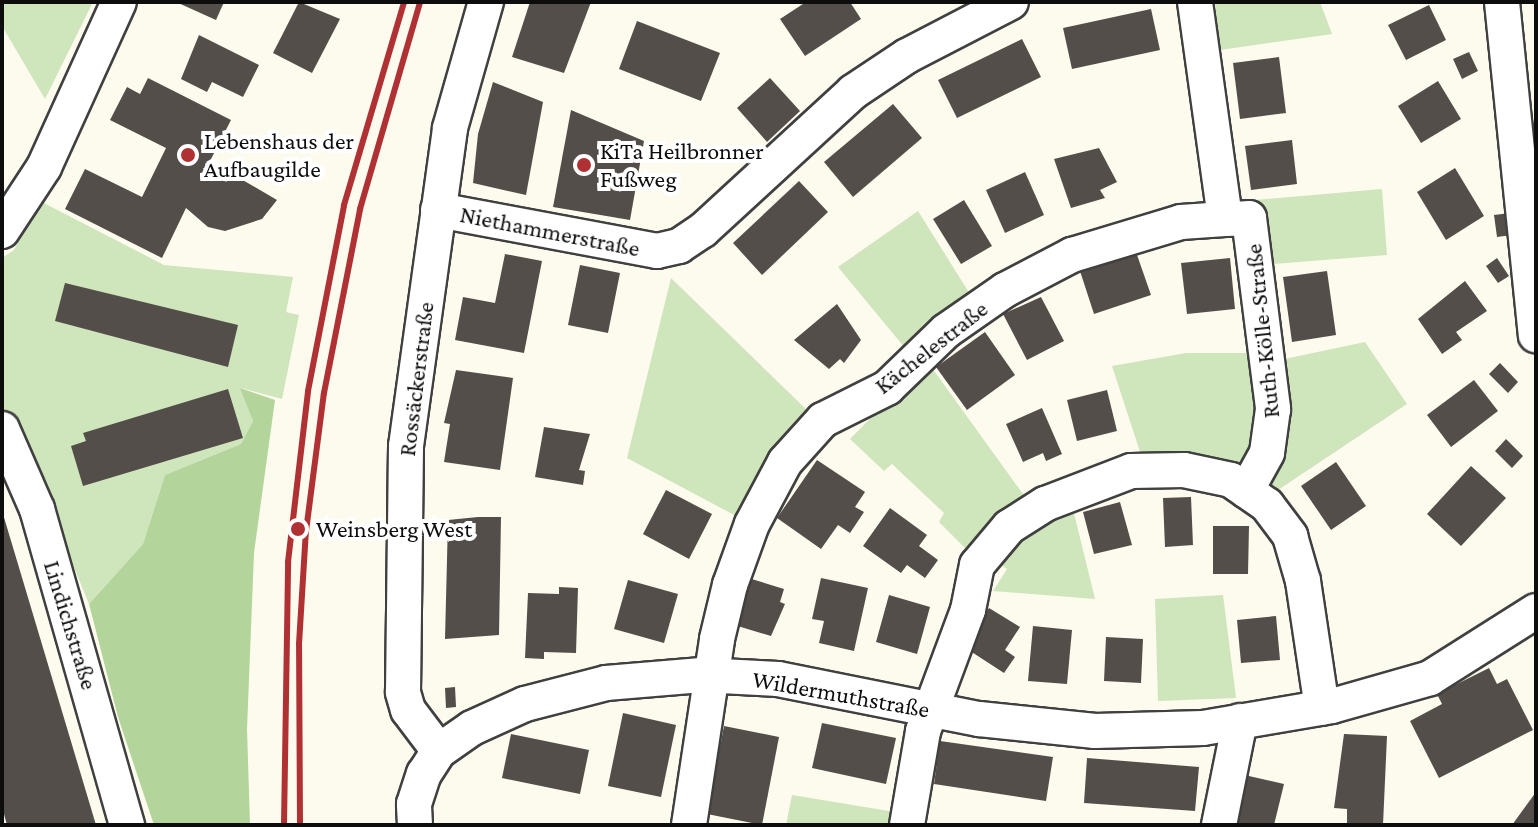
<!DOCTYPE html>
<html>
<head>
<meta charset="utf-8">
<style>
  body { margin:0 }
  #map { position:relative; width:1538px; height:827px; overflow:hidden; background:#fdfbee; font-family:"Crimson Pro",serif }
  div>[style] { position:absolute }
  .green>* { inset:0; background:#cfe5bb }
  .forest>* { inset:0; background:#b3d49b }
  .building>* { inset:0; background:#544e4a }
  .roads { filter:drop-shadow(2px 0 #404040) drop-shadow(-2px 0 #404040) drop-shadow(0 2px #404040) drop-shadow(0 -2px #404040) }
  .minor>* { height:34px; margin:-17px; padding:0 17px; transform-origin:17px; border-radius:17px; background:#fff }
  .rail>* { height:6px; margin:-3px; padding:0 3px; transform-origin:3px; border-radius:3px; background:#b03134 }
  .dots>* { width:22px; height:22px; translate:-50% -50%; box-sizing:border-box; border:4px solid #fff; border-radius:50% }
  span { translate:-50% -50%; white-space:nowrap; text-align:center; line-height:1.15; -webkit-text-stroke:8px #fff; paint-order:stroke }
  .poi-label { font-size:24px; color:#0d0d0d }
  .left { translate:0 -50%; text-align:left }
  .street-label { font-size:24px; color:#0d0d0d }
  .frame { position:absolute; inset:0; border:4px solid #0d0d0d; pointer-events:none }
</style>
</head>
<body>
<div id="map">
  <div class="green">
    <i style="clip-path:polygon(2px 2px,93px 2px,45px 99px,2px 26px)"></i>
    <i style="clip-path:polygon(1215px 2px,1320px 2px,1332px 34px,1220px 50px)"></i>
    <i style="clip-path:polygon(1382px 189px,1387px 255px,1260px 265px,1254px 200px)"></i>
    <i style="clip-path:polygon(40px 201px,164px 265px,293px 277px,286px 312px,299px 315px,282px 399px,241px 388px,253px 421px,241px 444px,165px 475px,143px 544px,89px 604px,15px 423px,2px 433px,2px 258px,14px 250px)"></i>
    <i style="clip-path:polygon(918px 211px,973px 299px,905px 348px,838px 267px)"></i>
    <i style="clip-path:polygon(671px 278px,810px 413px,758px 478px,736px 516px,627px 458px)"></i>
    <i style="clip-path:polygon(1365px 342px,1407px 404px,1272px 494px,1267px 481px,1275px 361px)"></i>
    <i style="clip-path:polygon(1186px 353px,1251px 353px,1262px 409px,1256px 453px,1240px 465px,1225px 470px,1143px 461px,1112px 366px)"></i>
    <i style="clip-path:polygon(927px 361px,1028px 501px,970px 553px,939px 522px,944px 513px,892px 464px,884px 471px,850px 439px)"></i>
    <i style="clip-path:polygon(1072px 505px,1095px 599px,993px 591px,1007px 569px,993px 559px,1017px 532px)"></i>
    <i style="clip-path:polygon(1223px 595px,1236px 698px,1158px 701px,1155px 599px)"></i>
    <i style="clip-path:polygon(792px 795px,895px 812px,893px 825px,786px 825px)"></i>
  </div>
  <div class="forest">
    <i style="clip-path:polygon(240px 388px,275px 400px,254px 553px,247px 729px,250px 825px,154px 825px,118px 717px,89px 604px,143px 544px,165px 475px,241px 444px,253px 421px)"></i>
  </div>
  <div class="building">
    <i style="clip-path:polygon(176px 2px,224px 2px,216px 20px)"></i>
    <i style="clip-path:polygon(299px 2px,340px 19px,312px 73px,273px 53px)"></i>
    <i style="clip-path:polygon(530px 2px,591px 2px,564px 73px,512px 57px)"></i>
    <i style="clip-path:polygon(806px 2px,850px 2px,861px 19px,805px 56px,780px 19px)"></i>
    <i style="clip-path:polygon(1429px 5px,1446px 40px,1406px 60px,1388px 25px)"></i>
    <i style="clip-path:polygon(1151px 9px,1160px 50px,1072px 69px,1063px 28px)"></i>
    <i style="clip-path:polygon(637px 21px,720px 53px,701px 101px,619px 69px)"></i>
    <i style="clip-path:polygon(199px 35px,259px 65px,243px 97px,212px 82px,207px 92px,181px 79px)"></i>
    <i style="clip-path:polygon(1022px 39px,1041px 77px,957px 118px,938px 80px)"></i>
    <i style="clip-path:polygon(1469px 52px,1478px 71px,1462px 79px,1453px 59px)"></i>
    <i style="clip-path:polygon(1279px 57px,1286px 113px,1240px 119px,1233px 63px)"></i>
    <i style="clip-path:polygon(148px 78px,231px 120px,210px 161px,277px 200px,262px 219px,225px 231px,208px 227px,186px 208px,162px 258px,65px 209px,85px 169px,142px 197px,166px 148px,110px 120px,127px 87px,140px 94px)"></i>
    <i style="clip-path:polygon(770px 78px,800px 111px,767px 142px,737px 108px)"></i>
    <i style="clip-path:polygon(1438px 81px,1461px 119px,1421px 143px,1398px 106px)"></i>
    <i style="clip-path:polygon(493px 82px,543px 102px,526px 195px,473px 183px,478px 134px)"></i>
    <i style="clip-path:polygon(893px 104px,922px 138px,853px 197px,824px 162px)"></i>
    <i style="clip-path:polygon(571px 110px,644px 141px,630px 220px,553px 207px)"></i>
    <i style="clip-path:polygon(1292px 140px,1297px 184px,1251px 190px,1245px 146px)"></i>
    <i style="clip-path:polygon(1099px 148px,1117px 182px,1100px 190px,1105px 198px,1071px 208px,1054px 159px)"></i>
    <i style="clip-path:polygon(1455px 168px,1484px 216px,1446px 240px,1417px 192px)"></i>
    <i style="clip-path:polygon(1025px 172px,1044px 215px,1005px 233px,986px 190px)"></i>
    <i style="clip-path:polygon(799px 181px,828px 212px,762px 275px,733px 243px)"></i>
    <i style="clip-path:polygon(964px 200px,992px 246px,961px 264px,933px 219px)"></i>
    <i style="clip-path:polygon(1510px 213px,1512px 235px,1497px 237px,1494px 215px)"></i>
    <i style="clip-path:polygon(1136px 252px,1151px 295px,1094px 314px,1080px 271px)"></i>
    <i style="clip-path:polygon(505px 254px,542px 261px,524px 353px,455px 340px,463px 297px,495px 303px)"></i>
    <i style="clip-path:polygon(1230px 258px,1235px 309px,1187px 314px,1181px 263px)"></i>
    <i style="clip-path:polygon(1497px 258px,1509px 276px,1498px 283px,1486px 266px)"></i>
    <i style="clip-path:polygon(580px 265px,620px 273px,608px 333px,568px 325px)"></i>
    <i style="clip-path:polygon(1327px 271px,1336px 335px,1292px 342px,1283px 277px)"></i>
    <i style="clip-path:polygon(1465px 281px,1487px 311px,1456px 332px,1462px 340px,1442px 354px,1418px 319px)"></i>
    <i style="clip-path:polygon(65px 283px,238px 325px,228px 367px,55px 321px)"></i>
    <i style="clip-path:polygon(1041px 297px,1064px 341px,1027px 360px,1003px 314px)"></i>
    <i style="clip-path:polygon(837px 304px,861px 340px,844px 363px,840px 359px,829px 369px,794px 340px)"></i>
    <i style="clip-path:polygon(985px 332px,1015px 375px,967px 410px,936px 367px)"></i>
    <i style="clip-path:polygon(1500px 363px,1518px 382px,1508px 393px,1489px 374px)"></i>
    <i style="clip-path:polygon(456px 370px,513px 378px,500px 470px,444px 462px,450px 424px,444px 423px)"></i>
    <i style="clip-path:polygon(1474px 380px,1498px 411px,1451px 447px,1427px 415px)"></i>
    <i style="clip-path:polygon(228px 389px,243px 438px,83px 486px,71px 446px,86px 441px,83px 433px)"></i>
    <i style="clip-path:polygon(1107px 390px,1117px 431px,1077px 441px,1067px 400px)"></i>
    <i style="clip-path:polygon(1042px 408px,1062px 454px,1046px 461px,1043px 453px,1023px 462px,1006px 424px)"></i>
    <i style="clip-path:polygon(544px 427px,590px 434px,579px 470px,585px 471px,583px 485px,535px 477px)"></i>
    <i style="clip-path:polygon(1506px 439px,1523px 456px,1512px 468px,1495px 451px)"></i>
    <i style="clip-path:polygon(817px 460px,865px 492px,855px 507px,864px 512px,850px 533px,838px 525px,821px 549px,777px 518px)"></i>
    <i style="clip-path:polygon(1336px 462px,1366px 506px,1331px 530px,1301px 486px)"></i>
    <i style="clip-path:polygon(1471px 466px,1506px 498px,1461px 546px,1427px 514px)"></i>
    <i style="clip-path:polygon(666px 490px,712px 514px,689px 559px,643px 534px)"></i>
    <i style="clip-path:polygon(1191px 497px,1193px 545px,1165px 547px,1163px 498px)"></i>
    <i style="clip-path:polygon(1120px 502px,1132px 545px,1094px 554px,1083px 512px)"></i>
    <i style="clip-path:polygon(890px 508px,927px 535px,919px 546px,938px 560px,925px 578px,907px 565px,901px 573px,863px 546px)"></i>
    <i style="clip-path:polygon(3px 514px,96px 825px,7px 825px,2px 807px)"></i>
    <i style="clip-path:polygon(478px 517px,501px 517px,499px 635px,445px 639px,448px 520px)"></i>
    <i style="clip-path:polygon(1213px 526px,1249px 526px,1248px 574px,1213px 574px)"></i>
    <i style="clip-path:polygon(745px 577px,784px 589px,780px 602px,785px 604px,771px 636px,731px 624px)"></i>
    <i style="clip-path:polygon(821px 578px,868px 588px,854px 651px,819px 643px,824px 621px,812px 619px)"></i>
    <i style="clip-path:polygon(628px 580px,678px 594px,664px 643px,614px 629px)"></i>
    <i style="clip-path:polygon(559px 587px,578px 588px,576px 653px,544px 652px,544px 659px,525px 658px,528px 593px,559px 594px)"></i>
    <i style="clip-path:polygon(889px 595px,930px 607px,917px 654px,876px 642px)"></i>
    <i style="clip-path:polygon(989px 608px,1020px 627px,1005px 650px,1015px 657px,1004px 673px,964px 647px)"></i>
    <i style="clip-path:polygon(1276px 616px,1280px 660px,1241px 663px,1237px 620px)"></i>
    <i style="clip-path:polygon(1033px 626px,1072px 630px,1067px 684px,1028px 681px)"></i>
    <i style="clip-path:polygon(1106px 637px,1143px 639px,1141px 683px,1104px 681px)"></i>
    <i style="clip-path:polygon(1489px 668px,1497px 684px,1507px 679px,1533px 730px,1439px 778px,1410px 721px,1442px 704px,1437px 694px)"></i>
    <i style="clip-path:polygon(455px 687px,456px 707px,446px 708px,445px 688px)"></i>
    <i style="clip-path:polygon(623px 713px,676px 725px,661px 797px,608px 786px)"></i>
    <i style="clip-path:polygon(822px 723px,896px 738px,886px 784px,812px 768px)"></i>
    <i style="clip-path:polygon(724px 726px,779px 737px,762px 825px,707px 814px)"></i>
    <i style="clip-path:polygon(511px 734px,589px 750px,580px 794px,502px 778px)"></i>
    <i style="clip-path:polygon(1344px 734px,1387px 736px,1383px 825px,1347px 825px,1347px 809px,1334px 808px)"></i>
    <i style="clip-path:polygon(940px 741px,1053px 757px,1046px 801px,934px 784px)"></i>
    <i style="clip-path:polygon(1087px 758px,1199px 767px,1195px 811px,1084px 803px)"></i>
    <i style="clip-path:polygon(1240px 774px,1284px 784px,1274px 825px,1228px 825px)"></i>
    <i style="clip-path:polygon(1536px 792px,1536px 825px,1512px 825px)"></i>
  </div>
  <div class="roads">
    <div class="minor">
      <i style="left:1195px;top:2px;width:219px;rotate:82.1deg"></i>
      <i style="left:1225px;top:219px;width:24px;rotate:-2deg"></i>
      <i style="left:1249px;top:218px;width:193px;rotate:82.8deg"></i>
      <i style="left:1273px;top:409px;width:44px;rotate:97.8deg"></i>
      <i style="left:1267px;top:453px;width:43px;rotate:118.9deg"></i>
      <i style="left:1502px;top:2px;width:335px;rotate:84.2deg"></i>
      <i style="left:438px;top:210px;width:223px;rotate:10.6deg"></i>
      <i style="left:657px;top:251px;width:23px;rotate:-13deg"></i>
      <i style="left:679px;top:246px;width:29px;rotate:-34deg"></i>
      <i style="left:703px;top:230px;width:204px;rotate:-42.6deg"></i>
      <i style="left:853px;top:92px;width:65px;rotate:-33.7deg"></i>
      <i style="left:907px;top:56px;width:117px;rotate:-27.4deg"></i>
      <i style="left:2px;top:231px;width:77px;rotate:-56.7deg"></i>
      <i style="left:44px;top:167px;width:181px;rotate:-65.6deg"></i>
      <i style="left:2px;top:429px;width:87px;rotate:66.4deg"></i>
      <i style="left:37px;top:509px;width:329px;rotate:74.1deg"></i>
      <i style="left:439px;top:751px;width:51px;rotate:-127.1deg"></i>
      <i style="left:408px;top:710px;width:19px;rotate:-106deg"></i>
      <i style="left:403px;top:692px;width:246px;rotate:-89.3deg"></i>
      <i style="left:406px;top:446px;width:321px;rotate:-82.1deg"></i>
      <i style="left:450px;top:128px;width:131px;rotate:-74.1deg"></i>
      <i style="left:415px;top:825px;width:21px;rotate:-93deg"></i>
      <i style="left:414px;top:804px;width:32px;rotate:-72deg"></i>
      <i style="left:424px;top:774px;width:27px;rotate:-57deg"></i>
      <i style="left:439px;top:751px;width:40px;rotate:-34.9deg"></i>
      <i style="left:472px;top:728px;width:58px;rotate:-24.4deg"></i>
      <i style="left:525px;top:704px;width:84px;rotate:-14.5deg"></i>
      <i style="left:606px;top:683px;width:96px;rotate:-4.8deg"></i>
      <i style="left:702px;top:675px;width:76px;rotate:3deg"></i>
      <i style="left:778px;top:679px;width:205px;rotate:11.3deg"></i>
      <i style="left:979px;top:719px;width:117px;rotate:5.9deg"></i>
      <i style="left:1095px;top:731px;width:108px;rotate:-1.6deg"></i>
      <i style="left:1203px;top:728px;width:131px;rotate:-9.7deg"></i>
      <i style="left:1332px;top:706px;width:102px;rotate:-15.9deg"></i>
      <i style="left:1430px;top:678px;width:125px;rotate:-32.3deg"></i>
      <i style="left:689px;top:825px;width:188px;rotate:-81.4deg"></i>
      <i style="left:717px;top:639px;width:56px;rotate:-76.5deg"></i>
      <i style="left:730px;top:585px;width:65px;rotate:-70.2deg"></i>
      <i style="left:752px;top:524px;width:70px;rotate:-62deg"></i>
      <i style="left:785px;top:462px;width:57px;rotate:-47.9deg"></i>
      <i style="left:823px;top:420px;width:72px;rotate:-26.6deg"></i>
      <i style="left:887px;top:388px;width:82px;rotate:-44deg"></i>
      <i style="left:946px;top:331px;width:72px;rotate:-34.8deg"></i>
      <i style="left:1005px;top:290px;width:76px;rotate:-27.6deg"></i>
      <i style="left:1072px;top:255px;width:114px;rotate:-16.8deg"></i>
      <i style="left:1181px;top:222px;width:44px;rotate:-3.9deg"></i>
      <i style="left:907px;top:825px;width:95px;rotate:-80.3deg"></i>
      <i style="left:923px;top:731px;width:129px;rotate:-69.6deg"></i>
      <i style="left:968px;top:610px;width:46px;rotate:-78.7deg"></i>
      <i style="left:977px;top:565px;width:50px;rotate:-49.9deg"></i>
      <i style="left:1009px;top:527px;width:43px;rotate:-32.6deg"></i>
      <i style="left:1045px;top:504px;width:92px;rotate:-21deg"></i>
      <i style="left:1131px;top:471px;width:53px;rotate:-1.1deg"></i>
      <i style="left:1184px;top:470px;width:48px;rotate:12deg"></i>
      <i style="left:1231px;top:480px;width:44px;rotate:34.8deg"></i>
      <i style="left:1267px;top:505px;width:39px;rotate:53deg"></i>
      <i style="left:1290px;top:536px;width:47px;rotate:73.9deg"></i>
      <i style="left:1303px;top:581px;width:128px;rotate:81.5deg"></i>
      <i style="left:1219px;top:825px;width:106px;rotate:-78.6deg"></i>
    </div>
  </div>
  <div class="rail">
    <i style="left:284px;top:825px;width:263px;rotate:-89.1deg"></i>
    <i style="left:288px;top:562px;width:172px;rotate:-83.3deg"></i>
    <i style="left:308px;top:391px;width:189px;rotate:-79deg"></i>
    <i style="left:344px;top:205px;width:212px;rotate:-73.5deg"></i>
    <i style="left:300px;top:825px;width:181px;rotate:-90.3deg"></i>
    <i style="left:299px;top:644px;width:113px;rotate:-86.5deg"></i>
    <i style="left:306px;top:531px;width:139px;rotate:-82.6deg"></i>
    <i style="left:324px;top:393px;width:187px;rotate:-78.9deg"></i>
    <i style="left:360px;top:209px;width:216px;rotate:-73.8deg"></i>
  </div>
  <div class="dots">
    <i style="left:188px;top:155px;background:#b03134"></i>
    <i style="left:584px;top:165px;background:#b03134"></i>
    <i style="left:298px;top:529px;background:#b03134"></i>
  </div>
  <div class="poi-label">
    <span class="left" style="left:204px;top:155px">Lebenshaus der<br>Aufbaugilde</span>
    <span class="left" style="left:600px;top:165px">KiTa Heilbronner<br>Fußweg</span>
    <span class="left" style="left:316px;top:529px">Weinsberg West</span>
  </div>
  <div class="street-label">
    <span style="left:550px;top:231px;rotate:11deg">Niethammerstraße</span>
    <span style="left:1262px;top:331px;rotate:-96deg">Ruth-Kölle-Straße</span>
    <span style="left:931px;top:347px;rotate:-38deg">Kächelestraße</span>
    <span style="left:416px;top:379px;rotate:-83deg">Rossäckerstraße</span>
    <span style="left:71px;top:625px;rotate:73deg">Lindichstraße</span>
    <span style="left:841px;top:694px;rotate:10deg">Wildermuthstraße</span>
  </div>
  <div class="frame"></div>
</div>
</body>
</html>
